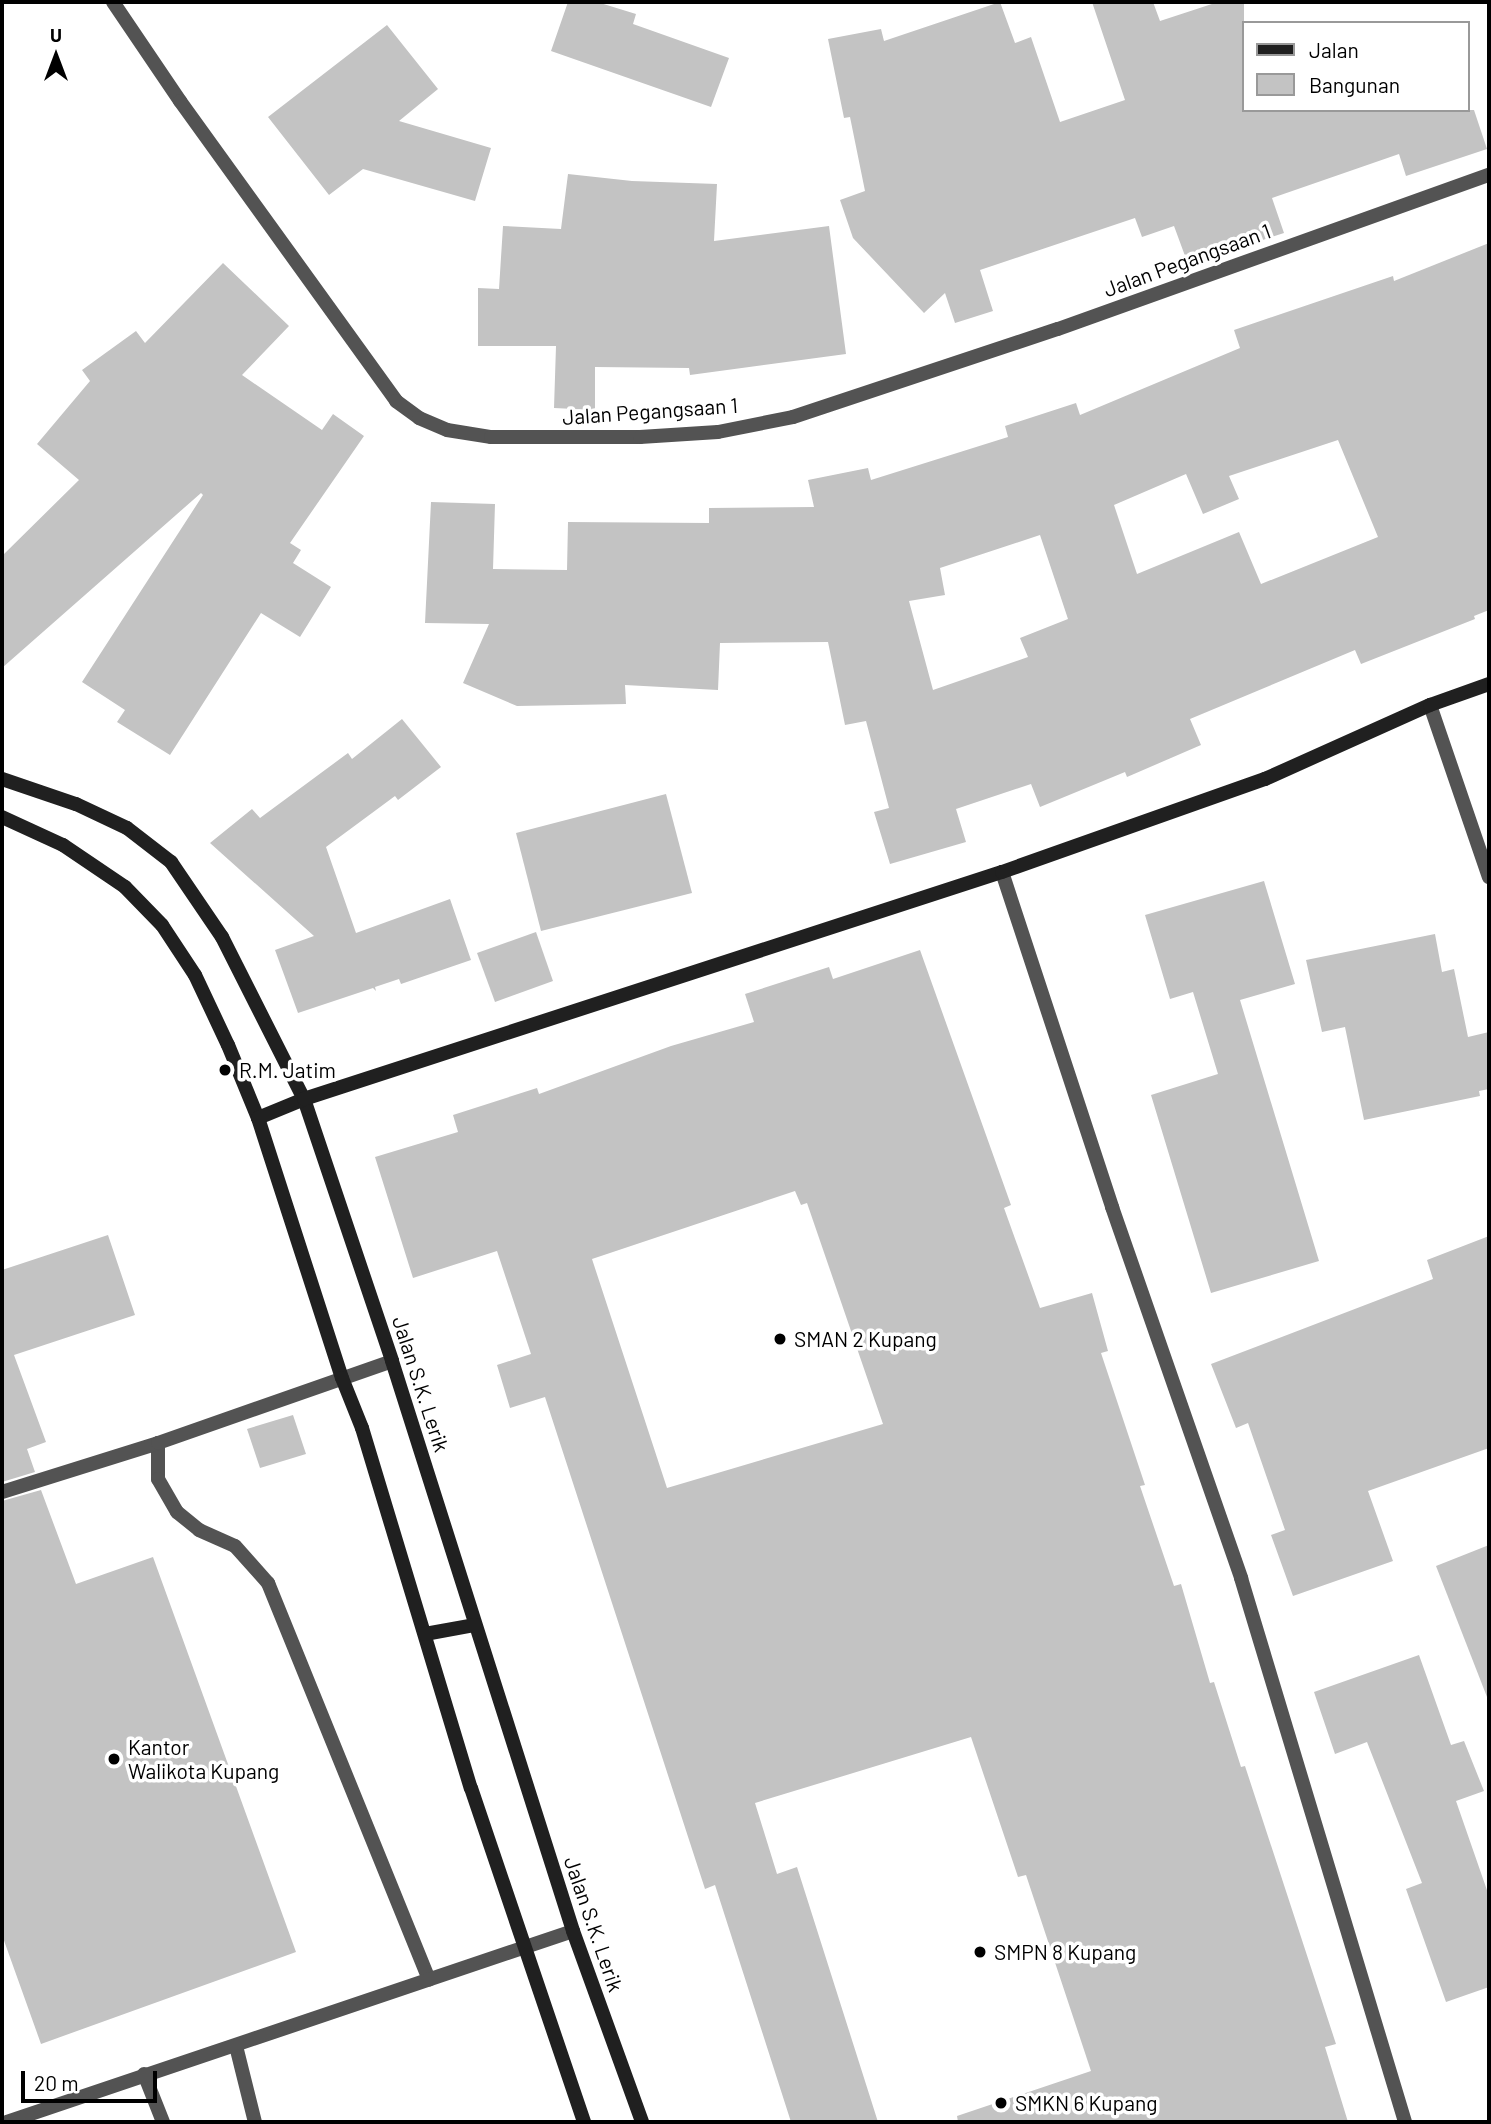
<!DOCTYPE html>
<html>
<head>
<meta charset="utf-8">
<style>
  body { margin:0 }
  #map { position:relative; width:1491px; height:2124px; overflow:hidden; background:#fff; font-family:Barlow,sans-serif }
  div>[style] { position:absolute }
  .building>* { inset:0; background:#c3c3c3 }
  .lane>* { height:14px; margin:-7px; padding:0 7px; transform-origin:7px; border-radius:7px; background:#535353 }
  .street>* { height:14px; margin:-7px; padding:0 7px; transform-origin:7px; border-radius:7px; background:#535353 }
  .secondary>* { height:14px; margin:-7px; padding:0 7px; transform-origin:7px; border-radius:7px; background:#202020 }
  .dots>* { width:19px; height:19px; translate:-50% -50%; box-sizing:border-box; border:4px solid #fff; border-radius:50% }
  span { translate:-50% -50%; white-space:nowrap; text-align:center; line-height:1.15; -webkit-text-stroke:7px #fff; paint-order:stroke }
  .street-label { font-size:21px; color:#000 }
  .poi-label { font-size:21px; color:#000 }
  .left { translate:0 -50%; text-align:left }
  .frame { position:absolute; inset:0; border:4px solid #000; pointer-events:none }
  .legend { position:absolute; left:1242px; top:21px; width:228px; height:91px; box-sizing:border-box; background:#fff; border:2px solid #999; margin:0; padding:9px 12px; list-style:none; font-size:21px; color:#000 }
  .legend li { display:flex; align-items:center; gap:14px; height:35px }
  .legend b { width:35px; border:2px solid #999 }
  .north { position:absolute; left:21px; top:21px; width:70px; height:70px; -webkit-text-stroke:5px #fff; paint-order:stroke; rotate:0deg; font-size:19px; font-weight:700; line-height:28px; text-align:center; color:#000 }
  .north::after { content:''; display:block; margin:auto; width:24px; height:32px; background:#000; clip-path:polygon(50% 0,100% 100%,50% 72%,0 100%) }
  .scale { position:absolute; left:21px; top:2071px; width:136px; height:32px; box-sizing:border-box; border:4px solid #000; border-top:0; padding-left:9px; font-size:21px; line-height:24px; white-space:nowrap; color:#000; -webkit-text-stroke:5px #fff; paint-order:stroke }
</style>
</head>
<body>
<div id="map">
  <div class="building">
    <i style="clip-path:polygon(568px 2px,597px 2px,636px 14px,633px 24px,729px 58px,711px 107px,551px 51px)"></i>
    <i style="clip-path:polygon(1000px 2px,1015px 43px,1031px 37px,1060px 122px,1125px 100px,1092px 2px,1153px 2px,1160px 21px,1218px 2px,1244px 2px,1244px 110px,1474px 110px,1487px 149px,1406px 176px,1399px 154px,1272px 198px,1284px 233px,1188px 264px,1174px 226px,1142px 237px,1135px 218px,980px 270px,993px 311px,955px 323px,945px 293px,924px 313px,853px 238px,840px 200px,865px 191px,850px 117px,844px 118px,828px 39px,881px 29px,884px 41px)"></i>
    <i style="clip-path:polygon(387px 25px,438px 89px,399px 121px,491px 148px,475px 201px,363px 169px,329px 195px,268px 117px)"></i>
    <i style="clip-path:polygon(568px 174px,632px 181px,717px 184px,714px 241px,829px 226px,846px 354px,690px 375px,689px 368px,595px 367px,595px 410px,554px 408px,556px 346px,478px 346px,478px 288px,499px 289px,503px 226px,561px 229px)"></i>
    <i style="clip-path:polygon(evenodd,1489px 243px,1489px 610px,1474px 616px,1475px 619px,1361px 664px,1355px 650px,1190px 719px,1201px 745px,1127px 777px,1125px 772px,1040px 807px,1031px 784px,956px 809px,966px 842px,890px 864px,874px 812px,889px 808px,866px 721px,845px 725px,828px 642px,720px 643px,718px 690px,625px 685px,626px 704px,517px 706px,463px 683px,489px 624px,425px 623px,431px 502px,495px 504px,493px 569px,567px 570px,568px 522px,709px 523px,709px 508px,814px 507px,808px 480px,868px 468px,871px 480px,1008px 437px,1005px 426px,1076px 403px,1080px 415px,1240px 348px,1234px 330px,1393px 276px,1394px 281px,1489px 243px,1338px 440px,1378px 537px,1261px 584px,1239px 532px,1137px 574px,1114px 505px,1186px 474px,1203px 514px,1239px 499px,1229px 476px,1338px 440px,1489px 243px,1040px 535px,1068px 619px,1020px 638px,1028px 657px,933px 690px,909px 601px,945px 595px,940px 568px,1040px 535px)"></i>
    <i style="clip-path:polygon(223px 263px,289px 326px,242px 375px,322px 430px,333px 414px,364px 436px,290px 543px,301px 550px,293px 563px,331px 587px,300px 637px,261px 613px,170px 755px,117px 722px,125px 710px,82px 682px,203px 495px,201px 493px,2px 668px,2px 556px,79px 480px,37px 444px,90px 381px,82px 370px,136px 331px,145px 343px)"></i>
    <i style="clip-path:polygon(402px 719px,441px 767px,398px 800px,395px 796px,326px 847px,356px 933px,450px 899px,471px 960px,401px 984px,399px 979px,375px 987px,376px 991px,373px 988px,298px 1013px,275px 950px,314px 936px,210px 843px,252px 809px,260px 818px,348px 753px,352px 759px)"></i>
    <i style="clip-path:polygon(666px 794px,692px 893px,541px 931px,516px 833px)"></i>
    <i style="clip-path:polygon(1264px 881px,1295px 984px,1240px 1000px,1319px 1261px,1211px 1293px,1151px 1095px,1218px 1074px,1193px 992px,1170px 999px,1145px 915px)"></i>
    <i style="clip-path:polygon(536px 932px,553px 981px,495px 1002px,477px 953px)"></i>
    <i style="clip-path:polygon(1435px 934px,1442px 972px,1454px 969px,1468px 1037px,1489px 1032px,1489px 1089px,1479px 1091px,1480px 1096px,1364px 1120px,1345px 1027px,1322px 1032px,1306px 960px)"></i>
    <i style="clip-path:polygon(evenodd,920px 950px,1011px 1205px,1004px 1208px,1040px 1308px,1092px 1293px,1108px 1351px,1101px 1353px,1145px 1485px,1140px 1486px,1174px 1586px,1181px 1584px,1210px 1683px,1214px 1682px,1241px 1767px,1245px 1766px,1336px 2044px,1325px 2047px,1348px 2122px,958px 2122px,957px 2116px,1091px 2071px,1026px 1875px,1018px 1877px,971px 1737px,755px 1803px,777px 1874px,797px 1867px,878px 2122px,791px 2122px,715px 1885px,705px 1889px,545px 1397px,510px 1408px,497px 1365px,531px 1354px,497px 1251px,413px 1278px,375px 1157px,458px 1132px,453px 1115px,537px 1088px,539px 1094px,671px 1046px,754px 1022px,745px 994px,829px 967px,833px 979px,920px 950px,795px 1191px,801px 1205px,807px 1203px,883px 1424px,667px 1488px,592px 1259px,795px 1191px)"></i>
    <i style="clip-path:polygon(108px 1235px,135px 1315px,14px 1355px,46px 1442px,27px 1449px,35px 1472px,2px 1482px,2px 1270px)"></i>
    <i style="clip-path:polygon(1489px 1236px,1489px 1448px,1368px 1491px,1393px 1561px,1293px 1596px,1271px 1535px,1285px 1530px,1248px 1423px,1236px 1428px,1211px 1364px,1433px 1279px,1427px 1260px)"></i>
    <i style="clip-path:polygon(293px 1415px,306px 1454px,260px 1468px,247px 1429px)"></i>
    <i style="clip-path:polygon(41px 1490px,76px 1584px,153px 1557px,296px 1952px,41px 2044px,2px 1935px,2px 1501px)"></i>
    <i style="clip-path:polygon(1489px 1545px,1489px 1696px,1487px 1697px,1436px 1566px)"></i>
    <i style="clip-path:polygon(1419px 1655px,1451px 1745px,1464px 1741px,1484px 1791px,1456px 1801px,1489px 1896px,1489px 1987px,1446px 2002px,1406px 1889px,1422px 1883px,1367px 1742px,1335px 1754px,1314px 1692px)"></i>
  </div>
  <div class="lane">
    <i style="left:158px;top:1443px;width:36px;rotate:90deg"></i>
    <i style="left:158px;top:1479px;width:38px;rotate:60deg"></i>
    <i style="left:177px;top:1512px;width:28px;rotate:39deg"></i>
    <i style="left:199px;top:1530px;width:39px;rotate:24deg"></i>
    <i style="left:235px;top:1546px;width:50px;rotate:48.3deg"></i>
    <i style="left:268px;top:1583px;width:428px;rotate:67.9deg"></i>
    <i style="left:2px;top:1492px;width:164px;rotate:-17.4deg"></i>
    <i style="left:158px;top:1443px;width:248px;rotate:-19.3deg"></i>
    <i style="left:236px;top:2046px;width:78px;rotate:76deg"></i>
    <i style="left:144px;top:2074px;width:52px;rotate:68.4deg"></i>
    <i style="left:7px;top:2122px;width:597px;rotate:-18.65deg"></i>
  </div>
  <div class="street">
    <i style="left:113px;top:2px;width:120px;rotate:55.9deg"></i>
    <i style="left:180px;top:101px;width:370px;rotate:54.2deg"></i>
    <i style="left:396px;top:401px;width:29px;rotate:36deg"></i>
    <i style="left:419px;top:418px;width:30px;rotate:23deg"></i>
    <i style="left:447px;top:430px;width:45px;rotate:9deg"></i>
    <i style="left:491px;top:437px;width:149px"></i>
    <i style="left:640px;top:437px;width:78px;rotate:-3.7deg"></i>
    <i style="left:718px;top:432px;width:76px;rotate:-11.3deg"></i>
    <i style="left:793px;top:417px;width:279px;rotate:-18.4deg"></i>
    <i style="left:1058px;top:329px;width:458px;rotate:-19.7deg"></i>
    <i style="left:1430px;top:705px;width:182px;rotate:71.1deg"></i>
    <i style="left:1002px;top:872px;width:353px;rotate:71.8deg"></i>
    <i style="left:1112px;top:1207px;width:393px;rotate:70.8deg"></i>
    <i style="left:1241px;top:1578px;width:568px;rotate:73.22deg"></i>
  </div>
  <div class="secondary">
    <i style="left:2px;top:779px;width:78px;rotate:18.7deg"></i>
    <i style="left:76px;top:804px;width:56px;rotate:25.2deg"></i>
    <i style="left:127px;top:828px;width:56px;rotate:37.7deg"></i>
    <i style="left:171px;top:862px;width:91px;rotate:55.8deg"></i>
    <i style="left:222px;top:937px;width:182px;rotate:63.2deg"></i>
    <i style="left:304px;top:1099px;width:276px;rotate:71.4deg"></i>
    <i style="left:392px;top:1361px;width:598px;rotate:72.38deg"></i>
    <i style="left:573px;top:1931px;width:203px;rotate:70.1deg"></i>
    <i style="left:2px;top:817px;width:67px;rotate:24.7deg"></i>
    <i style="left:63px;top:845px;width:75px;rotate:34.1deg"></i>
    <i style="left:125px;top:887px;width:53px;rotate:45.8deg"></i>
    <i style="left:162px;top:925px;width:60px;rotate:56.6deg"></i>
    <i style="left:195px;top:975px;width:77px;rotate:64.8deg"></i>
    <i style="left:228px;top:1045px;width:79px;rotate:67.7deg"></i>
    <i style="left:258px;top:1118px;width:273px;rotate:72.1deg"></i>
    <i style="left:342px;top:1378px;width:54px;rotate:68.2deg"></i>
    <i style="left:362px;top:1428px;width:376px;rotate:73.2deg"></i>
    <i style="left:471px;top:1788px;width:353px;rotate:71.3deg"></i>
    <i style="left:258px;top:1118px;width:50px;rotate:-22.4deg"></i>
    <i style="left:304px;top:1099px;width:734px;rotate:-18.02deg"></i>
    <i style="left:1002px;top:872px;width:279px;rotate:-19.5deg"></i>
    <i style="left:1265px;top:779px;width:181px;rotate:-24.2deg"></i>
    <i style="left:1430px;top:705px;width:63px;rotate:-19.6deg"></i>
    <i style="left:425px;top:1634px;width:51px;rotate:-10.2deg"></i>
  </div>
  <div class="dots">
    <i style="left:225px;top:1070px;background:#000"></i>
    <i style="left:780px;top:1339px;background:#000"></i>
    <i style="left:114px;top:1759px;background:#000"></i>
    <i style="left:980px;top:1952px;background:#000"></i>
    <i style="left:1001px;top:2103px;background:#000"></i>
  </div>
  <div class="street-label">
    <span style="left:1187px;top:260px;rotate:-20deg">Jalan Pegangsaan 1</span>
    <span style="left:650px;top:411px;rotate:-4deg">Jalan Pegangsaan 1</span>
    <span style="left:421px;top:1384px;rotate:72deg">Jalan S.K. Lerik</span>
    <span style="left:594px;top:1924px;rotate:71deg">Jalan S.K. Lerik</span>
  </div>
  <div class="poi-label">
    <span class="left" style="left:239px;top:1070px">R.M. Jatim</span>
    <span class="left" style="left:794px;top:1339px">SMAN 2 Kupang</span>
    <span class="left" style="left:128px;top:1759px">Kantor<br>Walikota Kupang</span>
    <span class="left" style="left:994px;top:1952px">SMPN 8 Kupang</span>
    <span class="left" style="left:1015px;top:2103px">SMKN 6 Kupang</span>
  </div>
  <div class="frame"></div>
  <ul class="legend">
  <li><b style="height:9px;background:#202020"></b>Jalan</li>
  <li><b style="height:19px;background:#c3c3c3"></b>Bangunan</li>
  </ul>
  <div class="north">U</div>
  <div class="scale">20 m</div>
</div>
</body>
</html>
